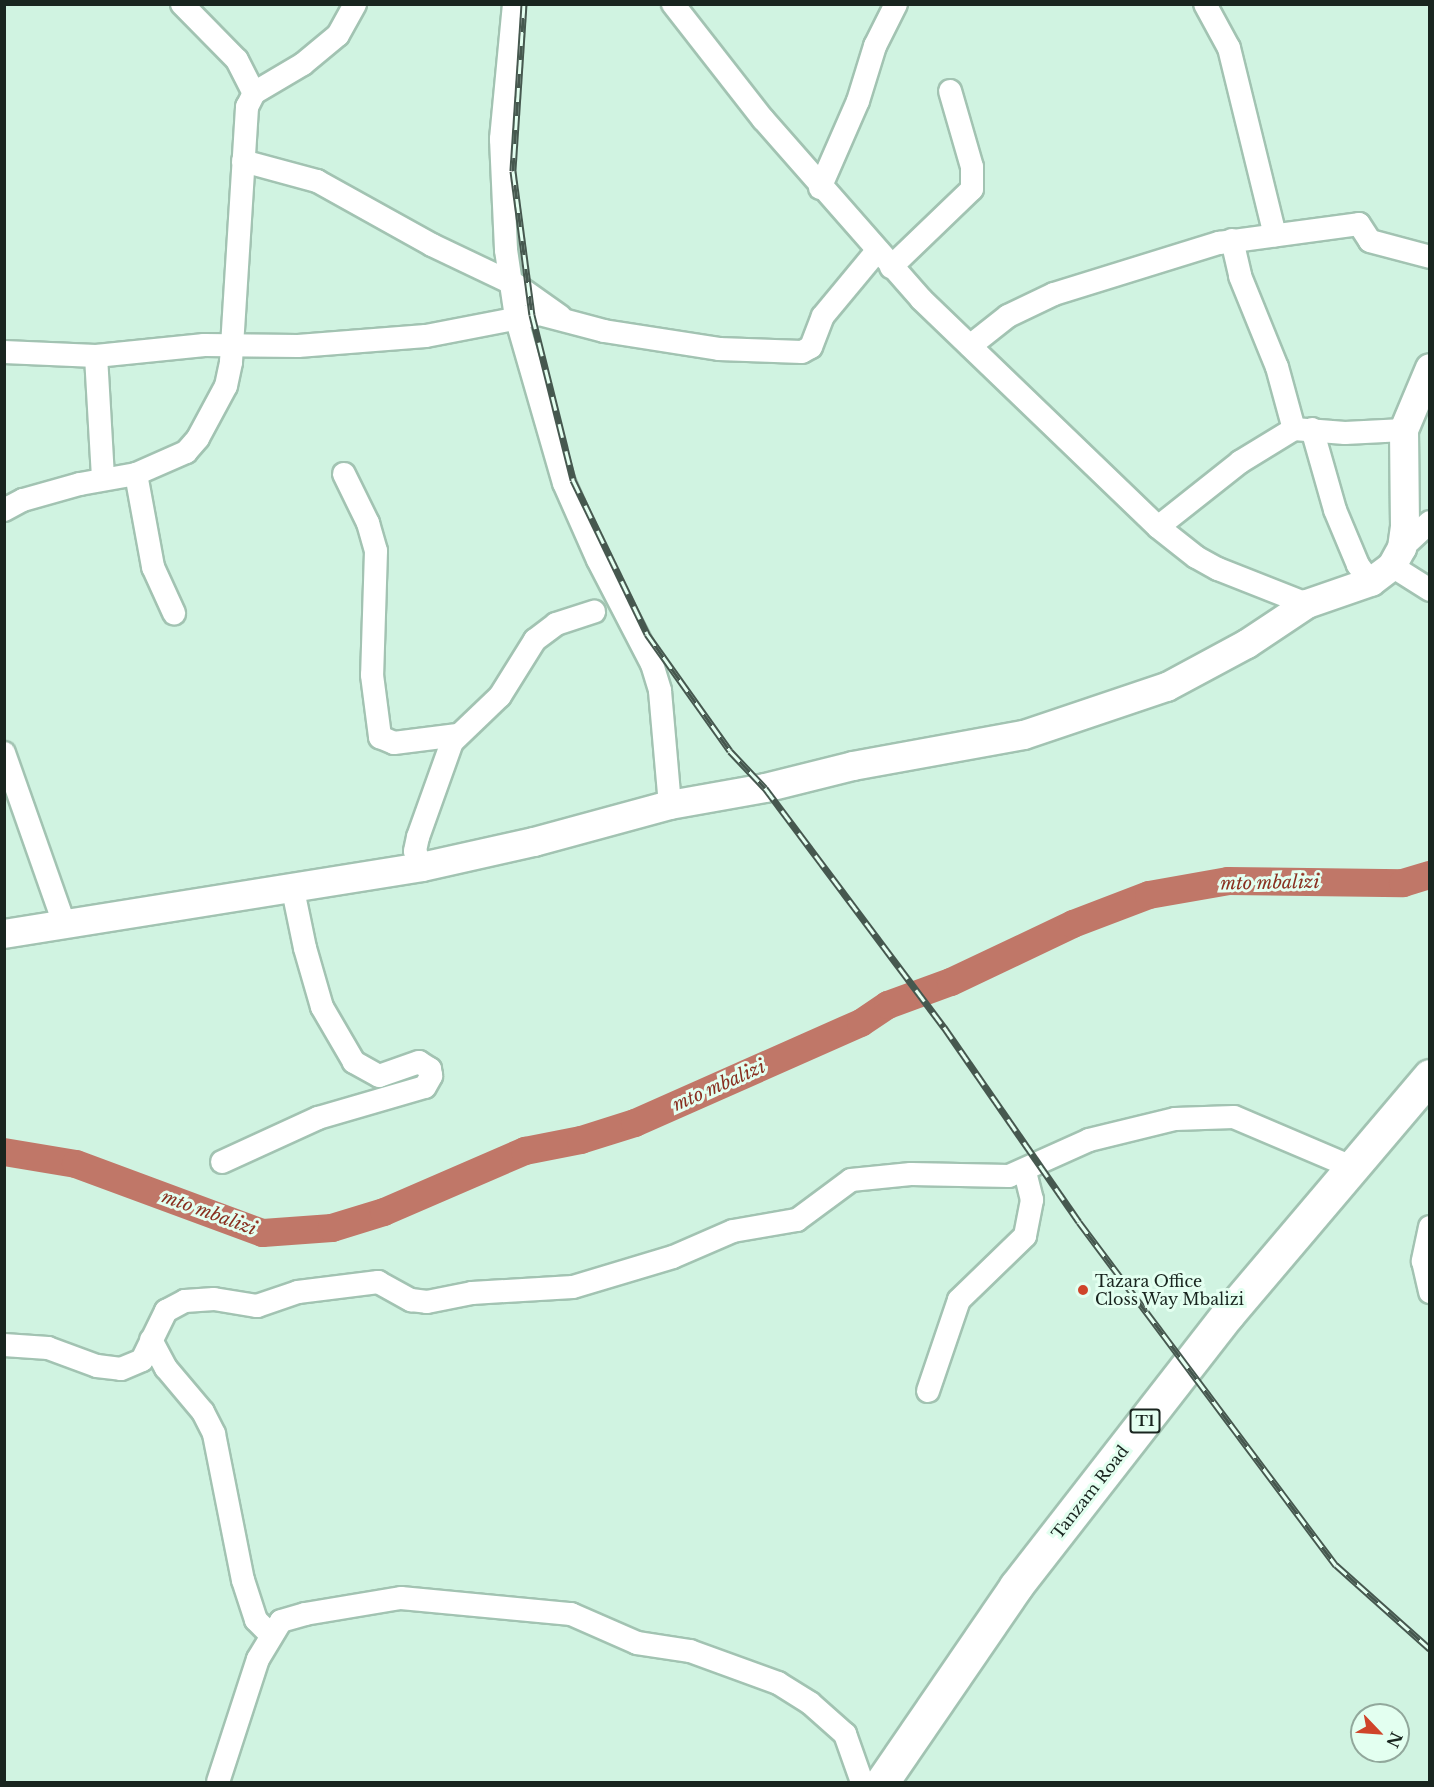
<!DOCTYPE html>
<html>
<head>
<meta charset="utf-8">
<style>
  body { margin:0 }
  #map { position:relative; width:1434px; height:1787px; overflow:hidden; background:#d0f3e1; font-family:"Libre Baskerville",serif }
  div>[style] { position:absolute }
  .river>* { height:28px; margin:-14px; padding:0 14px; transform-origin:14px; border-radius:14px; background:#c07768 }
  .roads { filter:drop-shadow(2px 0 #a2c3b2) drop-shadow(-2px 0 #a2c3b2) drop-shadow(0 2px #a2c3b2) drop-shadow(0 -2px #a2c3b2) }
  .minor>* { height:22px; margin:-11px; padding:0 11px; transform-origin:11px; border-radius:11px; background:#fff }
  .major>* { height:28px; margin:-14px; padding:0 14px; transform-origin:14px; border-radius:14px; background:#fff }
  .highway>* { height:33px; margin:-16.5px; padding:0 16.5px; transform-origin:16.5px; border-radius:16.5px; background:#fff }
  .rail>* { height:7px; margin-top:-3.5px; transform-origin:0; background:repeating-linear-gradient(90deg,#e3fff0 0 14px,#46584f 0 28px); box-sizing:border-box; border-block:2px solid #46584f }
  .dots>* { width:16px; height:16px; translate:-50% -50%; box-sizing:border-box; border:3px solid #e3fff0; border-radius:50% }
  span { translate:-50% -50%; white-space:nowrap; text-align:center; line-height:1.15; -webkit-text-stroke:6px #e3fff0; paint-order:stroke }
  .shield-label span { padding:2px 4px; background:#e3fff0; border:2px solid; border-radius:4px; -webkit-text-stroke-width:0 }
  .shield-label { font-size:15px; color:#19251f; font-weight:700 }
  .poi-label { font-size:16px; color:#19251f }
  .left { translate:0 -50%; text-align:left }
  .street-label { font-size:16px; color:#19251f }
  .water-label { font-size:18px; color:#893020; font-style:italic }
  .frame { position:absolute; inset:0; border:6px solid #19251f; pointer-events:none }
  .north { position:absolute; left:1350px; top:1703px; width:60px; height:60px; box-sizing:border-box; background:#e3fff0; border:2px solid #92a89c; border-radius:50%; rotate:115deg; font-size:16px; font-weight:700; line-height:24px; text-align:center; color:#19251f }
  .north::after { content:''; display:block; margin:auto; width:21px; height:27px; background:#cf442a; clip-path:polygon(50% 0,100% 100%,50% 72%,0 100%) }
</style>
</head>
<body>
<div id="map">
  <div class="river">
    <i style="left:4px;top:1152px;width:73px;rotate:9.5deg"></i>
    <i style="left:76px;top:1164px;width:199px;rotate:20.3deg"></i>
    <i style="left:263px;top:1233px;width:69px;rotate:-4.1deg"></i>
    <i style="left:332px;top:1228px;width:54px;rotate:-17.1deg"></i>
    <i style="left:384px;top:1212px;width:154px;rotate:-23.4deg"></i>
    <i style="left:525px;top:1151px;width:57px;rotate:-11.1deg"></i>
    <i style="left:581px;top:1140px;width:57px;rotate:-17.5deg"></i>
    <i style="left:635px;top:1123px;width:247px;rotate:-23.9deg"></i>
    <i style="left:861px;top:1023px;width:32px;rotate:-34deg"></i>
    <i style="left:888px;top:1005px;width:67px;rotate:-20.1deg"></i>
    <i style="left:951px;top:982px;width:135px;rotate:-25.4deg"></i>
    <i style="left:1073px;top:924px;width:81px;rotate:-20.9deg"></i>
    <i style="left:1149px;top:895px;width:80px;rotate:-10deg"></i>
    <i style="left:1228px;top:881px;width:175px;rotate:0.7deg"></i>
    <i style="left:1403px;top:883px;width:28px;rotate:-17deg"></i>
  </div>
  <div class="roads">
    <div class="minor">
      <i style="left:182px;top:4px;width:78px;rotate:45.5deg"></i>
      <i style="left:237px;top:60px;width:37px;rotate:63deg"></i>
      <i style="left:514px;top:4px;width:136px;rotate:95.5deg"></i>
      <i style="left:501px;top:139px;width:111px;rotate:87.4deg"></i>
      <i style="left:506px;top:250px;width:68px;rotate:81.5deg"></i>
      <i style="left:516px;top:317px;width:173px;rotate:73.9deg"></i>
      <i style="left:564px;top:483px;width:84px;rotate:66.2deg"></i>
      <i style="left:598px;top:560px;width:117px;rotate:62.6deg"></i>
      <i style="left:652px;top:664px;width:28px;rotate:73deg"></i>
      <i style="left:660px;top:691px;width:114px;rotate:85deg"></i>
      <i style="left:673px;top:4px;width:146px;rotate:52deg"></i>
      <i style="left:763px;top:119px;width:240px;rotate:48.7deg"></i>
      <i style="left:921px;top:299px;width:329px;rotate:43.9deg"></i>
      <i style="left:1158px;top:527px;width:48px;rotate:38.3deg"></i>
      <i style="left:1196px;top:557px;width:25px;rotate:29deg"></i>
      <i style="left:1218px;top:569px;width:96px;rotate:21.5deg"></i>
      <i style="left:1205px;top:4px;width:50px;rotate:61.4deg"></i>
      <i style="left:1229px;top:48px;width:193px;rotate:76.2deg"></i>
      <i style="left:243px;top:161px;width:77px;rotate:15.1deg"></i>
      <i style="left:317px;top:181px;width:132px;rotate:29.1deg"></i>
      <i style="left:432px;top:245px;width:93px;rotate:25.5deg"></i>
      <i style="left:516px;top:285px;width:54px;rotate:35.2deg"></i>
      <i style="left:820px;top:188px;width:95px;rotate:-66.4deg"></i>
      <i style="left:858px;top:101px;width:58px;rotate:-72.8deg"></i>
      <i style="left:875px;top:46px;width:47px;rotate:-63.4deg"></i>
      <i style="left:1232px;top:240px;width:37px;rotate:77deg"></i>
      <i style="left:1240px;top:276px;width:98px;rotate:67.9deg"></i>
      <i style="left:1277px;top:367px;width:64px;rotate:74.7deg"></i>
      <i style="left:891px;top:267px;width:112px;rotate:-43.9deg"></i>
      <i style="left:972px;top:189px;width:22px;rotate:-90deg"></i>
      <i style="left:972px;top:167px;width:79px;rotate:-106.1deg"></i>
      <i style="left:970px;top:346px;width:48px;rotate:-38.3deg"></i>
      <i style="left:1008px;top:316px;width:51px;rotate:-25.6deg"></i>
      <i style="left:1054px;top:294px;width:173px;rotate:-17.2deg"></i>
      <i style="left:1219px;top:243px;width:141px;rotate:-7.7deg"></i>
      <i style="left:1359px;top:224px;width:20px;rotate:57deg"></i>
      <i style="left:1370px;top:241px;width:62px;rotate:14.9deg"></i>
      <i style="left:4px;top:352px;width:92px;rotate:2.5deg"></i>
      <i style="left:96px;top:356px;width:109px;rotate:-5.8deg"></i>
      <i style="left:204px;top:345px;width:94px;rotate:0.6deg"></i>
      <i style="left:298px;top:346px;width:128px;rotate:-4.5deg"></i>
      <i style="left:426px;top:336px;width:116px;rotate:-10.9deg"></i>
      <i style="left:540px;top:314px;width:66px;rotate:14.9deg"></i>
      <i style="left:604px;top:331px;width:116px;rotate:8.9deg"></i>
      <i style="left:719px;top:349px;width:83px;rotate:2.1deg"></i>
      <i style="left:802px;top:352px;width:10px;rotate:-29deg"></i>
      <i style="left:811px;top:347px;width:33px;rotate:-69deg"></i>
      <i style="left:823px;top:316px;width:85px;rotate:-50.3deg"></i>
      <i style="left:96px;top:356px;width:123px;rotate:86.7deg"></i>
      <i style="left:1312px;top:429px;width:84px;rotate:74.1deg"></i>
      <i style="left:1335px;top:510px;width:60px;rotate:67.3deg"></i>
      <i style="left:1358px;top:565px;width:21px;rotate:53deg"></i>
      <i style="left:136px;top:474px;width:95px;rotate:79.6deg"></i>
      <i style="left:153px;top:567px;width:51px;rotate:65.5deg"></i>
      <i style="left:344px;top:474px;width:55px;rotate:63.9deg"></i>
      <i style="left:368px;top:523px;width:29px;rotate:74deg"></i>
      <i style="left:376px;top:551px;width:124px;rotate:91.8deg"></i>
      <i style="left:372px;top:675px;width:63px;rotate:82.6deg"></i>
      <i style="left:380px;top:737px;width:15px;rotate:23deg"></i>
      <i style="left:394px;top:743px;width:64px;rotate:-7.2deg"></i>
      <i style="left:4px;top:510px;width:21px;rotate:-28deg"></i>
      <i style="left:23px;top:500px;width:59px;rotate:-15.7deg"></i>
      <i style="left:80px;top:484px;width:57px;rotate:-10.1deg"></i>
      <i style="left:136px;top:474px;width:55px;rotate:-23.7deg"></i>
      <i style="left:186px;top:452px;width:18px;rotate:-49deg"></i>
      <i style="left:198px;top:438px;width:59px;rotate:-61.7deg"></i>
      <i style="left:226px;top:386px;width:25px;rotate:-78deg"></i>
      <i style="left:231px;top:362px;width:256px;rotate:-86.4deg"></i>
      <i style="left:247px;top:107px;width:16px;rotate:-63deg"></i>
      <i style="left:254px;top:93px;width:57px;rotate:-30.6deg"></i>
      <i style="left:303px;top:64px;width:45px;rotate:-39.6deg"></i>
      <i style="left:338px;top:35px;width:35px;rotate:-61deg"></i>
      <i style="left:1158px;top:527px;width:105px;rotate:-38.4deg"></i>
      <i style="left:1240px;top:462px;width:63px;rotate:-31.4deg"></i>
      <i style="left:1294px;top:429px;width:51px;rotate:4.5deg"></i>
      <i style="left:1345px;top:433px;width:59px;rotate:-2.9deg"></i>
      <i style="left:1402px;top:548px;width:38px;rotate:-43deg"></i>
      <i style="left:1392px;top:566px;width:45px;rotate:32.3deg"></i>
      <i style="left:4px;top:753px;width:183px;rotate:70.6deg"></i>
      <i style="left:422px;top:867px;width:17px;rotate:-114deg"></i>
      <i style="left:415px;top:851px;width:14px;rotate:-78deg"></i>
      <i style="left:418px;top:837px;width:101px;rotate:-70.3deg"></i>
      <i style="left:452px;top:742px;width:66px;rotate:-43.8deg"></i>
      <i style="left:500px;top:696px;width:66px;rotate:-58deg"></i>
      <i style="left:535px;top:640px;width:26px;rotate:-37deg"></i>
      <i style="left:556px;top:624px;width:40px;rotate:-18deg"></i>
      <i style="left:222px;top:1162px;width:106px;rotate:-24.6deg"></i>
      <i style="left:318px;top:1118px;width:111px;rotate:-16.2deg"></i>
      <i style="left:425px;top:1087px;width:13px;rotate:-61deg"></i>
      <i style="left:431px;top:1076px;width:7px;rotate:-98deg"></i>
      <i style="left:430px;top:1069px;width:13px;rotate:-148deg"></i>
      <i style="left:419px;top:1062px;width:42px;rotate:160.7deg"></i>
      <i style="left:379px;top:1076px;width:29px;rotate:-151deg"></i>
      <i style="left:354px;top:1062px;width:64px;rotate:-120.2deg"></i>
      <i style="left:322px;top:1007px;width:61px;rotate:-106.1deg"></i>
      <i style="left:305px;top:948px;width:59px;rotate:-101.7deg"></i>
      <i style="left:1430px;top:1227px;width:35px;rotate:102deg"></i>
      <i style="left:1423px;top:1261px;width:32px;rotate:77deg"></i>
      <i style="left:151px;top:1340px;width:32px;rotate:62deg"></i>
      <i style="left:166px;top:1368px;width:57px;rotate:49.9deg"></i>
      <i style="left:203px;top:1412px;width:25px;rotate:63deg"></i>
      <i style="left:214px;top:1434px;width:149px;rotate:78.8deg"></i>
      <i style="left:243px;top:1580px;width:42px;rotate:72deg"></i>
      <i style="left:256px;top:1620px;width:21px;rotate:45deg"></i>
      <i style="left:4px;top:1345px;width:44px;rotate:3.9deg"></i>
      <i style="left:48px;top:1348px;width:52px;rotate:20.2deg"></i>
      <i style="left:97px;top:1366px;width:24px;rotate:7deg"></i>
      <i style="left:121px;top:1369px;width:23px;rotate:-23deg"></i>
      <i style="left:142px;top:1360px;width:55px;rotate:-63.9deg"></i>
      <i style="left:166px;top:1311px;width:21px;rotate:-28deg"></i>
      <i style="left:185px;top:1301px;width:29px;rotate:-4deg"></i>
      <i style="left:214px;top:1299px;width:44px;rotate:9.2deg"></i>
      <i style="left:257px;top:1306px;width:43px;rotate:-18.9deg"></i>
      <i style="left:298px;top:1292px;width:81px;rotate:-7.1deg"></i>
      <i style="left:378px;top:1282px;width:38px;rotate:29deg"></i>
      <i style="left:411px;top:1300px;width:16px;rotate:7deg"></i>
      <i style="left:427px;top:1302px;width:46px;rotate:-11.3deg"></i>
      <i style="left:472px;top:1293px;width:101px;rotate:-3.4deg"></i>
      <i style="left:573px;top:1287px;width:104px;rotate:-16.7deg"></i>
      <i style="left:673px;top:1257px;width:65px;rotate:-23.4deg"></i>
      <i style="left:733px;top:1231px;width:65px;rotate:-9.8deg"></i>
      <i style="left:797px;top:1220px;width:67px;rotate:-36.5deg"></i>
      <i style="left:851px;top:1180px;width:60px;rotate:-5.7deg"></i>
      <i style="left:911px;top:1174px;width:98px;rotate:1.2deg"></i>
      <i style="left:1009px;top:1176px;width:88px;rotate:-24.2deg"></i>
      <i style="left:1089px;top:1140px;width:89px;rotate:-13.7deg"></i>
      <i style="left:1175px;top:1119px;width:59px;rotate:-1.9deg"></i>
      <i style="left:1234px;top:1117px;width:128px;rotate:23deg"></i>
      <i style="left:928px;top:1391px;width:96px;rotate:-71.2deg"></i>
      <i style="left:959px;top:1300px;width:92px;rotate:-44.1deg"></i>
      <i style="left:1025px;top:1236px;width:37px;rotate:-79deg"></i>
      <i style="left:1032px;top:1200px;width:30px;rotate:-104deg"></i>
      <i style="left:218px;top:1782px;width:129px;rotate:-72deg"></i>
      <i style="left:258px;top:1659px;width:44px;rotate:-58.8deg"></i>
      <i style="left:281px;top:1621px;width:25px;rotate:-16deg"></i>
      <i style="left:305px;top:1614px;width:97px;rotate:-9.5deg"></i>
      <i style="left:401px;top:1598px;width:171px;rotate:5.4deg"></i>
      <i style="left:571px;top:1614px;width:72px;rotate:23.7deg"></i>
      <i style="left:637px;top:1643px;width:54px;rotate:8.6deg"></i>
      <i style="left:690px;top:1651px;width:94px;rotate:20deg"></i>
      <i style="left:778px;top:1683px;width:38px;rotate:32deg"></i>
      <i style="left:810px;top:1703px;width:47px;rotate:41.5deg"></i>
      <i style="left:845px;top:1734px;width:51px;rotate:70.5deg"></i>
    </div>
    <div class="major">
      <i style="left:4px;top:934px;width:423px;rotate:-9.1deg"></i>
      <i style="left:422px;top:867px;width:115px;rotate:-12.6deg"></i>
      <i style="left:534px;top:842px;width:141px;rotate:-15.2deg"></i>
      <i style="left:670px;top:805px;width:97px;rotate:-10.1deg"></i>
      <i style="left:765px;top:788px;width:91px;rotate:-14deg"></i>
      <i style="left:853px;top:766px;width:174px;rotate:-10.3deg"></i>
      <i style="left:1024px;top:735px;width:151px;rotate:-18.6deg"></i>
      <i style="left:1167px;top:687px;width:91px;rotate:-28.3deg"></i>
      <i style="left:1247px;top:644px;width:72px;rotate:-33.7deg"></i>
      <i style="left:1307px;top:604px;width:68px;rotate:-19deg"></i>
      <i style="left:1371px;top:582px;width:26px;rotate:-37deg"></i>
      <i style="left:1392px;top:566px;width:21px;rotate:-61deg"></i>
      <i style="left:1402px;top:548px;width:22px;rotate:-82deg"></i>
      <i style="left:1405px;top:526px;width:96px;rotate:-90.6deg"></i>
      <i style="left:1404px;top:430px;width:67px;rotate:-67.2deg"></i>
    </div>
    <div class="highway">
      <i style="left:882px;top:1782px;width:237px;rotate:-55.6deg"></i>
      <i style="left:1016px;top:1586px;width:345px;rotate:-52.1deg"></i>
      <i style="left:1228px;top:1314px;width:312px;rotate:-49.7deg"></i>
    </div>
  </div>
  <div class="rail">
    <i style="left:524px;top:4px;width:167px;rotate:93.8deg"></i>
    <i style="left:513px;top:171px;width:145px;rotate:82.5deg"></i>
    <i style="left:532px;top:315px;width:170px;rotate:76deg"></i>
    <i style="left:573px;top:480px;width:171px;rotate:64.3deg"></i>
    <i style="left:647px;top:634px;width:143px;rotate:54.6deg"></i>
    <i style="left:730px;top:751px;width:51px;rotate:46.6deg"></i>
    <i style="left:765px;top:788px;width:299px;rotate:53.2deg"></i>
    <i style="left:944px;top:1027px;width:237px;rotate:55.3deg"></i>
    <i style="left:1079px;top:1222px;width:429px;rotate:53.2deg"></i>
    <i style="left:1336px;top:1565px;width:126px;rotate:41.8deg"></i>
  </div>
  <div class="dots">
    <i style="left:1083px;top:1290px;background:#cf442a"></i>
  </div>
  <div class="shield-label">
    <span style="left:1145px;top:1421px">T1</span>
  </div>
  <div class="poi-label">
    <span class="left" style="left:1095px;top:1290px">Tazara Office<br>Closs Way Mbalizi</span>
  </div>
  <div class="street-label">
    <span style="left:1090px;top:1492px;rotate:-52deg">Tanzam Road</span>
  </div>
  <div class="water-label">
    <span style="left:1270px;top:883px;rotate:-1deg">mto mbalizi</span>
    <span style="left:719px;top:1086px;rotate:-24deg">mto mbalizi</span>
    <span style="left:209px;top:1213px;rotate:20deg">mto mbalizi</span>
  </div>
  <div class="frame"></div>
  <div class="north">N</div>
</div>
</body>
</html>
